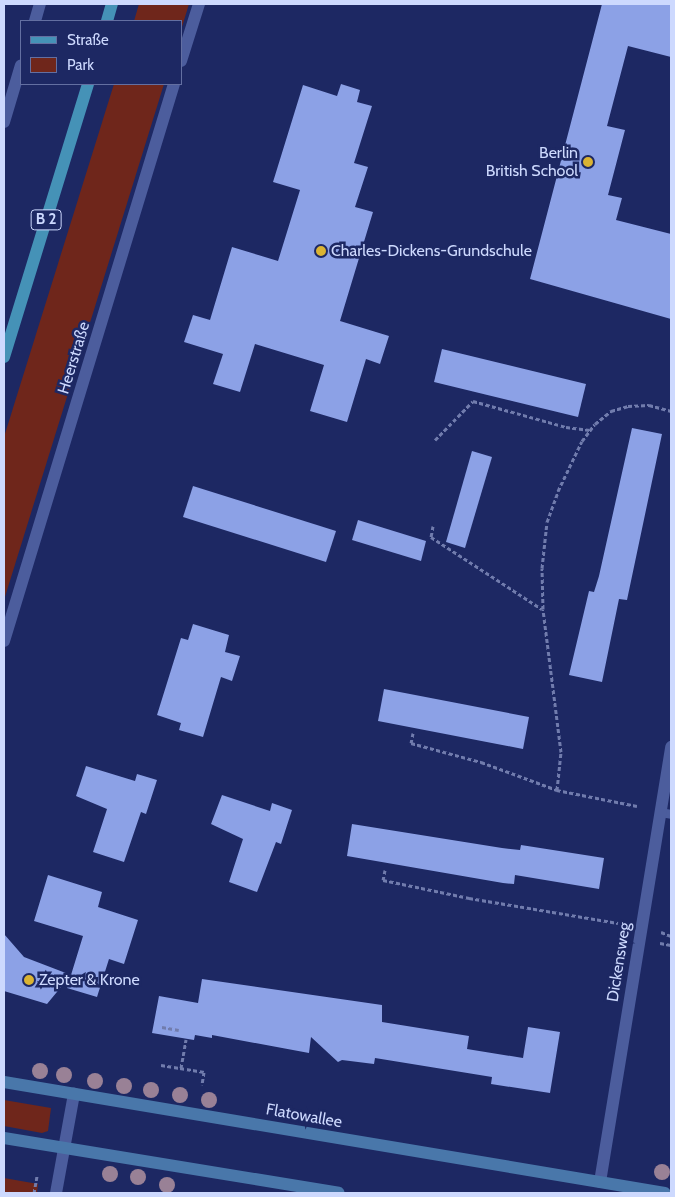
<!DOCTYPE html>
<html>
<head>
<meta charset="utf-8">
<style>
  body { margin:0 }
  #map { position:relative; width:675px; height:1197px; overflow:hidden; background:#1d2863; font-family:Cabin,sans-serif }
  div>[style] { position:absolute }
  .green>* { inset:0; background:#6f261b }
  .building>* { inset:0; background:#8ca1e6 }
  .path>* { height:3px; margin-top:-1.5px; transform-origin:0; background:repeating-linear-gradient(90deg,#717cad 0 4px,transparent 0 6.5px) }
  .lane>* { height:9px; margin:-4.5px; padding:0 4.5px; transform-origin:4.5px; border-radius:4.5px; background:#4c5d9d }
  .street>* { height:12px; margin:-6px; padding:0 6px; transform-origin:6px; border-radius:6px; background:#4c5d9d }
  .secondary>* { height:12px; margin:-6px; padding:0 6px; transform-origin:6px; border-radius:6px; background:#4977aa }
  .primary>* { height:12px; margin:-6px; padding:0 6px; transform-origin:6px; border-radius:6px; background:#4592b7 }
  .trees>* { width:16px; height:16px; margin:-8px; border-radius:50%; background:#998196 }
  .dots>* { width:14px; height:14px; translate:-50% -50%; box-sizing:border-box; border:2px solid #1d2863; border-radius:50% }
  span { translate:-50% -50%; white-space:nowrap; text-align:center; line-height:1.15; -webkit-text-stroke:5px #1d2863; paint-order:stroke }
  .shield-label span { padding:1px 4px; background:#1d2863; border:1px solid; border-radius:4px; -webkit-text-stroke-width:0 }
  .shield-label { font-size:15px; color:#cdd9fe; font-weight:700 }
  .poi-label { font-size:16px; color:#cdd9fe }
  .right { translate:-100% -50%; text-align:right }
  .left { translate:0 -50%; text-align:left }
  .street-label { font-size:16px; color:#cdd9fe }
  .frame { position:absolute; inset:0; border:5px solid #cdd9fe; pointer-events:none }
  .legend { position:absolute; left:20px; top:20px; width:162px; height:65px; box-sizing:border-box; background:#1d2863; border:1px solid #636fa1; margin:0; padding:6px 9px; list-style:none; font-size:15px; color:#cdd9fe }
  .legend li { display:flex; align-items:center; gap:10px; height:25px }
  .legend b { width:25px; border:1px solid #636fa1 }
</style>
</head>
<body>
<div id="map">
  <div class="green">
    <i style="clip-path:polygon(139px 4px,189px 4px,181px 30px,181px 21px,134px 21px)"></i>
    <i style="clip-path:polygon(114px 84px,164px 84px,4px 600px,4px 437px)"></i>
    <i style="clip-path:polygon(4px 1100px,51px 1108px,48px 1131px,42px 1133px,4px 1126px)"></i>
    <i style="clip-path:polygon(4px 1178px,38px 1184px,37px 1193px,4px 1193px)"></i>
  </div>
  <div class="building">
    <i style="clip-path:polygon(602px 4px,671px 4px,671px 57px,628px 46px,607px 126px,625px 130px,608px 195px,622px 198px,616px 220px,671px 234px,671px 319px,530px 279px)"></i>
    <i style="clip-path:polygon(341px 84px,360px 90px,357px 102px,372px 106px,354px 163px,368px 167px,355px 207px,373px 212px,340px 321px,389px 336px,380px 364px,366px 359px,347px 422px,310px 411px,324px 365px,255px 344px,240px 392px,213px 384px,223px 354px,184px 342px,193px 315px,210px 320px,232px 247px,278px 261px,300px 190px,273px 182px,303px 85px,337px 96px)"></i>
    <i style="clip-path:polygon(442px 349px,586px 384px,578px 417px,434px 382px)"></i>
    <i style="clip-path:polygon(632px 428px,662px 434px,627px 600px,619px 599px,602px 682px,569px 675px,589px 591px,594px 592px,599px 576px)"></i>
    <i style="clip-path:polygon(472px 451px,492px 457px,465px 548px,446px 542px)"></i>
    <i style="clip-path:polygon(193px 486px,336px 531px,326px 562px,183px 517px)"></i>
    <i style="clip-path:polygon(358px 520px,426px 541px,421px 561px,352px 540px)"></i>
    <i style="clip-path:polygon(193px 624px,229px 635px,225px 652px,240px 656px,232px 681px,221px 677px,203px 737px,179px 730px,181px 723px,157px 715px,181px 638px,188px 640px)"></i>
    <i style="clip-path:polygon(384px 689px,529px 717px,523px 749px,378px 721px)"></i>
    <i style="clip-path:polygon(86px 766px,135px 781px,137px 774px,157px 780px,146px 814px,141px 812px,124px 862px,93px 852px,107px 809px,76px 796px)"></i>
    <i style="clip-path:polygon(222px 795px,270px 811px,272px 803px,292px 810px,281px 844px,276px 842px,257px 892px,229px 882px,243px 839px,211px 824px)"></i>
    <i style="clip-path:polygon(352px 824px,502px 848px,520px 850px,521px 845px,604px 858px,599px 889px,515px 875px,514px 884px,503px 883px,347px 856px)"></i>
    <i style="clip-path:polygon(48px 875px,102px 892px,98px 907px,138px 920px,124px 964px,109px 959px,97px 997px,67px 988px,83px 936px,34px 921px)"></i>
    <i style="clip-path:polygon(4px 934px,24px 957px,71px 975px,47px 1004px,4px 991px)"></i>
    <i style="clip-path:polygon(202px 979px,382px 1005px,382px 1022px,469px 1036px,467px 1049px,523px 1058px,528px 1027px,560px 1032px,550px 1093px,491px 1084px,492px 1077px,375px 1058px,374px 1064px,342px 1060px,338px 1062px,311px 1037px,309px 1053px,212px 1035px,212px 1038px,195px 1035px,194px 1040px,152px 1033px,159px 996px,198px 1003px)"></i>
  </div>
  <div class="path">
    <i style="left:435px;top:440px;width:54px;rotate:-45.7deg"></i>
    <i style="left:473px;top:401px;width:97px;rotate:15.6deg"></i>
    <i style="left:566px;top:427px;width:24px;rotate:7deg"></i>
    <i style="left:433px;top:526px;width:11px;rotate:100deg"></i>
    <i style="left:431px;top:537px;width:132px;rotate:33deg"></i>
    <i style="left:413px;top:733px;width:10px;rotate:101deg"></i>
    <i style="left:411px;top:743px;width:73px;rotate:15.2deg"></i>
    <i style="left:481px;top:762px;width:81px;rotate:20.2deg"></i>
    <i style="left:637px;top:806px;width:82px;rotate:-168.7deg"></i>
    <i style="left:557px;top:790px;width:38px;rotate:-84deg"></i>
    <i style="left:561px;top:752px;width:144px;rotate:-97.2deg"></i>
    <i style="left:543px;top:609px;width:41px;rotate:-91.4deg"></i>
    <i style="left:542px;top:568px;width:46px;rotate:-83.8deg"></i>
    <i style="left:547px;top:522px;width:33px;rotate:-70deg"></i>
    <i style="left:558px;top:491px;width:55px;rotate:-64.4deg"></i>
    <i style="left:582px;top:441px;width:21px;rotate:-53deg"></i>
    <i style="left:595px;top:424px;width:21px;rotate:-39deg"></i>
    <i style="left:611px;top:411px;width:18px;rotate:-16deg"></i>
    <i style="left:628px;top:406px;width:21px;rotate:-3deg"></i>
    <i style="left:649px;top:405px;width:23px;rotate:15deg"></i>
    <i style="left:385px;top:870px;width:10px;rotate:101deg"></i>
    <i style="left:383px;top:880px;width:88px;rotate:11.8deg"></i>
    <i style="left:469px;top:898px;width:151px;rotate:9.5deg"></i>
    <i style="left:661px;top:932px;width:11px;rotate:22deg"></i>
    <i style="left:660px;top:943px;width:11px;rotate:10deg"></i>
    <i style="left:162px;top:1027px;width:17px;rotate:10deg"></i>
    <i style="left:161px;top:1065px;width:44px;rotate:9.2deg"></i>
    <i style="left:204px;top:1072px;width:13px;rotate:99deg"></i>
    <i style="left:181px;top:1068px;width:29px;rotate:-80deg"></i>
    <i style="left:34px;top:1193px;width:17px;rotate:-80deg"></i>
  </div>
  <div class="lane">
    <i style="left:660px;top:812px;width:11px;rotate:10deg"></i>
  </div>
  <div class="street">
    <i style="left:35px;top:21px;width:18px;rotate:-74deg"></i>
    <i style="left:181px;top:61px;width:60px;rotate:-72.5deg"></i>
    <i style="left:4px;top:122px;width:59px;rotate:-73.4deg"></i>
    <i style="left:4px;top:641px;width:582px;rotate:-73.03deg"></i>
    <i style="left:600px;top:1182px;width:441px;rotate:-80.7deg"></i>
    <i style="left:56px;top:1193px;width:101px;rotate:-79.7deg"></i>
  </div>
  <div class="secondary">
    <i style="left:4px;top:1082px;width:670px;rotate:9.53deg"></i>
    <i style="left:4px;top:1138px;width:339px;rotate:9.3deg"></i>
  </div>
  <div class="primary">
    <i style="left:107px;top:21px;width:18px;rotate:-74deg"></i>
    <i style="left:4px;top:357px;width:286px;rotate:-72.9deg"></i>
  </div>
  <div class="trees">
    <i style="left:40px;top:1071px"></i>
    <i style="left:64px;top:1075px"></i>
    <i style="left:95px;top:1081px"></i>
    <i style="left:124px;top:1086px"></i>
    <i style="left:151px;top:1090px"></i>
    <i style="left:180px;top:1095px"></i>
    <i style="left:209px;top:1100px"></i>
    <i style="left:662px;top:1172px"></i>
    <i style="left:110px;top:1174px"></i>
    <i style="left:138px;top:1177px"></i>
    <i style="left:167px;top:1185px"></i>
  </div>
  <div class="dots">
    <i style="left:588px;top:162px;background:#dab333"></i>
    <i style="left:321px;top:251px;background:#dab333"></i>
    <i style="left:29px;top:980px;background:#dab333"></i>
  </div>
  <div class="shield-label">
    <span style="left:46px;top:220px">B 2</span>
  </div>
  <div class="poi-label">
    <span class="right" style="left:578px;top:162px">Berlin<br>British School</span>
    <span class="left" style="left:331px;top:251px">Charles-Dickens-Grundschule</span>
    <span class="left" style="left:39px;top:980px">Zepter &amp; Krone</span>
  </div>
  <div class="street-label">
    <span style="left:74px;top:358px;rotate:-73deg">Heerstraße</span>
    <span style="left:619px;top:962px;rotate:-81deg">Dickensweg</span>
    <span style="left:304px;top:1116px;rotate:10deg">Flatowallee</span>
  </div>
  <div class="frame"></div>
  <ul class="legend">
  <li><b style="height:6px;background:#4592b7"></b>Straße</li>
  <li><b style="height:14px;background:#6f261b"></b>Park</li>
  </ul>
</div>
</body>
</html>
